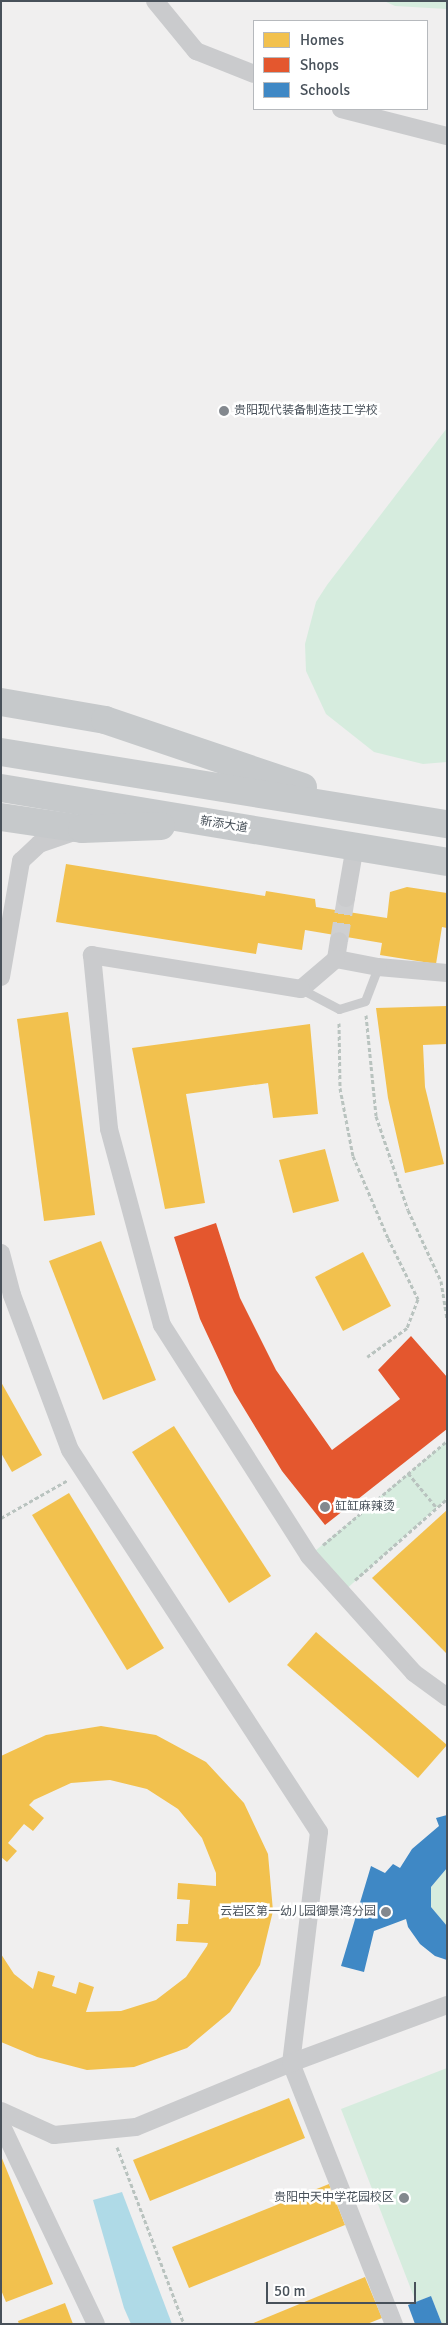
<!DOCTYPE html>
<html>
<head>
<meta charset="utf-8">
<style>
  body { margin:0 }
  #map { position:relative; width:448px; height:2325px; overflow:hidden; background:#f0efef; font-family:Signika,"Noto Sans SC",sans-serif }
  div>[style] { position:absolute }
  .green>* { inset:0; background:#d6ecde }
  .water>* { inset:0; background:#afdae7 }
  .homes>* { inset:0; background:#f2c14e }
  .shops>* { inset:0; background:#e4572e }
  .schools>* { inset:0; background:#3f88c5 }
  .minor-tunnel>* { height:18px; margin-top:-9px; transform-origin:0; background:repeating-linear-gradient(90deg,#cecfd1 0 18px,transparent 0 27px) }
  .path>* { height:3px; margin-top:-1.5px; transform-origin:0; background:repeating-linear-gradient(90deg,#b9c3bf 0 4px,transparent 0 6.5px) }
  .service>* { height:9px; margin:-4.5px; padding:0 4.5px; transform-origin:4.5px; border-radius:4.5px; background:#cacbcd }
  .minor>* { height:18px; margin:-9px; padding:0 9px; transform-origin:9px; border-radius:9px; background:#cacbcd }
  .primary>* { height:28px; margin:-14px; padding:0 14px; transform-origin:14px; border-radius:14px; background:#c6c9cb }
  .dots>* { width:14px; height:14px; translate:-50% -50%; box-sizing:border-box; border:2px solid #fff; border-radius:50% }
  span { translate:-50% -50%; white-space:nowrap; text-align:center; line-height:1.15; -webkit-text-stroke:5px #fff; paint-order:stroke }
  .poi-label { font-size:12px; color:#48515a }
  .left { translate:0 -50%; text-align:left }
  .right { translate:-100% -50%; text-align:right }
  .street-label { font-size:12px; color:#48515a }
  .frame { position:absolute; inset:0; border:2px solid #48515a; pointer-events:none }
  .legend { position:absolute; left:253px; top:20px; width:175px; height:90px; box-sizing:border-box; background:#fff; border:1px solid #b6b9bd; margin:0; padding:6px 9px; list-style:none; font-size:15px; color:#48515a }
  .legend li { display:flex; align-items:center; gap:10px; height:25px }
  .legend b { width:25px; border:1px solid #b6b9bd }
  .scale { position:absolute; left:266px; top:2282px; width:150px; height:22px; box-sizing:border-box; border:2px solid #48515a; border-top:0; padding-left:6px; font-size:15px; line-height:18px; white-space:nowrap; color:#48515a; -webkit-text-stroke:4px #fff; paint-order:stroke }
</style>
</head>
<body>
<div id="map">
  <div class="green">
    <i style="clip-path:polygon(384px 1px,447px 1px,447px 9px,395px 6px)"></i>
    <i style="clip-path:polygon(447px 428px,447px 762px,423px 764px,374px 752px,326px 714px,306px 671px,305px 644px,316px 602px,327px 585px)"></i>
    <i style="clip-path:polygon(447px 1441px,447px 1498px,342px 1593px,309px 1556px)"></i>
    <i style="clip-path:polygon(447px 1868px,447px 1926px,431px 1907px,431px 1887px)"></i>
    <i style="clip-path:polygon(447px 2068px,447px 2324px,442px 2324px,431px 2296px,416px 2302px,341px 2109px)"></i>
  </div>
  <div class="water">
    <i style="clip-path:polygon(122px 2192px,172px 2324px,131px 2324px,124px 2308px,93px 2200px)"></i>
  </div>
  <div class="homes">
    <i style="clip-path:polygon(66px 864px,265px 896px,266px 891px,315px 899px,316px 907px,387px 918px,390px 892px,407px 887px,447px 893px,447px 928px,442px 927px,436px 964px,380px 955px,382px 943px,305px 930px,302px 950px,258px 943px,256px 954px,56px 922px)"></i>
    <i style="clip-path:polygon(447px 1006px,447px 1044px,423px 1045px,425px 1087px,444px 1164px,405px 1173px,388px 1098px,376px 1008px)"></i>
    <i style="clip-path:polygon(68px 1012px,95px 1215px,44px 1221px,17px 1019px)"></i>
    <i style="clip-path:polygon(310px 1024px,318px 1114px,273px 1118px,268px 1083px,186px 1094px,205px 1203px,165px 1209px,132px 1048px)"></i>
    <i style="clip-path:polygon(325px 1149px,339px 1201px,293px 1213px,279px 1160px)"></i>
    <i style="clip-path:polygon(101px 1241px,156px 1380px,103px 1400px,49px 1261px)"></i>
    <i style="clip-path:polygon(363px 1252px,391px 1306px,343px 1331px,315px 1277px)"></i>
    <i style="clip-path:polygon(1px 1382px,42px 1455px,12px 1472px,1px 1453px)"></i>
    <i style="clip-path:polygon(174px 1426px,271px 1576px,229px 1603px,132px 1452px)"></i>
    <i style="clip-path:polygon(69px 1493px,164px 1648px,127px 1670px,32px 1515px)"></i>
    <i style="clip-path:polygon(447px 1510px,447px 1654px,372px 1578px)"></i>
    <i style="clip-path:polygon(316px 1632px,447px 1745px,418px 1778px,287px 1665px)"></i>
    <i style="clip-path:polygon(101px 1726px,156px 1735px,206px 1762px,244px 1803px,268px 1854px,273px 1911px,260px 1965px,230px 2012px,187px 2048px,134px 2067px,87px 2070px,37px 2057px,1px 2042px,1px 1954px,14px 1974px,33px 1989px,38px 1971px,55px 1976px,52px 1986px,76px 1994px,79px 1982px,94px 1987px,86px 2012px,121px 2011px,156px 2000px,186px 1977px,207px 1946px,208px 1943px,176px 1941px,177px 1924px,188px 1924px,190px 1900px,177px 1899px,178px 1883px,216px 1886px,216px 1873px,202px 1838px,178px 1809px,147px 1789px,110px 1780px,71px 1783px,34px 1800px,29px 1805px,44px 1818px,33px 1831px,24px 1824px,8px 1843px,17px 1851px,7px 1862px,1px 1857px,1px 1756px,46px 1735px)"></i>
    <i style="clip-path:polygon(289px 2098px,305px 2138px,150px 2201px,133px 2160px)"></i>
    <i style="clip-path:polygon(1px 2156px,53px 2284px,6px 2302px,1px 2290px)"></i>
    <i style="clip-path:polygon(329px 2184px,345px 2225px,189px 2288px,172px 2247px)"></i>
    <i style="clip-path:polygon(365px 2277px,382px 2318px,367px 2324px,251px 2324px)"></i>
    <i style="clip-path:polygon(65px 2303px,73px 2324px,19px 2324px,18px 2321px)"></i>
  </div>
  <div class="shops">
    <i style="clip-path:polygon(216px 1223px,240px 1298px,276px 1370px,332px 1450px,400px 1399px,378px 1370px,411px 1336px,447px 1377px,447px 1429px,325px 1525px,282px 1471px,234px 1392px,200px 1319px,174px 1237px)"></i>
  </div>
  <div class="schools">
    <i style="clip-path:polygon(447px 1815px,447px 1868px,431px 1887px,431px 1907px,447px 1926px,447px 1960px,435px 1956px,420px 1944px,408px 1927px,406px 1919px,374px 1931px,364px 1972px,341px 1966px,371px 1866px,385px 1873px,393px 1864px,400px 1868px,412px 1849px,439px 1826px,436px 1818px)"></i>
    <i style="clip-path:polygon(431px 2296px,442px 2324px,415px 2324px,408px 2305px)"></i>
  </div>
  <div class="minor-tunnel">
    <i style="left:339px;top:941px;width:44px;rotate:-80.8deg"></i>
  </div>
  <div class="path">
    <i style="left:366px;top:1015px;width:101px;rotate:84.3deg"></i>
    <i style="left:376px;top:1116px;width:99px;rotate:71.2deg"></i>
    <i style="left:408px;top:1210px;width:78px;rotate:65.1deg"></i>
    <i style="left:441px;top:1281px;width:37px;rotate:81deg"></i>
    <i style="left:339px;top:1023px;width:65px;rotate:89.1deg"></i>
    <i style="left:340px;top:1088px;width:69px;rotate:79.2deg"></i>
    <i style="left:353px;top:1156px;width:89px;rotate:66.9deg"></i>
    <i style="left:388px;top:1238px;width:68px;rotate:63.8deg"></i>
    <i style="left:418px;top:1299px;width:31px;rotate:111deg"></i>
    <i style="left:407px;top:1328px;width:49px;rotate:144.1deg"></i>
    <i style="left:408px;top:1473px;width:45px;rotate:50.4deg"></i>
    <i style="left:1px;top:1518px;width:77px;rotate:-29.6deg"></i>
    <i style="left:323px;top:1545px;width:162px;rotate:-40deg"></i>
    <i style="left:355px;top:1580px;width:123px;rotate:-41.4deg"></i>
    <i style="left:117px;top:2147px;width:189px;rotate:69.3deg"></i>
  </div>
  <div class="service">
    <i style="left:301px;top:989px;width:43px;rotate:27.8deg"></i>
    <i style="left:339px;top:1009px;width:27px;rotate:-17deg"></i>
    <i style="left:365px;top:1001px;width:36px;rotate:-69deg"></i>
  </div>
  <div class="minor">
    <i style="left:155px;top:1px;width:65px;rotate:50.6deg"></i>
    <i style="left:196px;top:51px;width:62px;rotate:21.6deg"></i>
    <i style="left:341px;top:109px;width:109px;rotate:14.3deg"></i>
    <i style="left:346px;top:898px;width:53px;rotate:-80.2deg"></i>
    <i style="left:336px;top:959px;width:18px;rotate:-81deg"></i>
    <i style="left:447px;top:973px;width:69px;rotate:-175deg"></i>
    <i style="left:378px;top:967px;width:43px;rotate:-169.2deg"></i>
    <i style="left:336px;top:959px;width:46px;rotate:139.4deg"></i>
    <i style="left:301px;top:989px;width:212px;rotate:-170.8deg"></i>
    <i style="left:92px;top:955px;width:175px;rotate:84.4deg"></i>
    <i style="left:109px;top:1129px;width:203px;rotate:74.9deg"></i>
    <i style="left:162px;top:1325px;width:274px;rotate:57.5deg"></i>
    <i style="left:309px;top:1556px;width:157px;rotate:48.1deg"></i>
    <i style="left:414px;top:1673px;width:41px;rotate:36deg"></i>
    <i style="left:1px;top:977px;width:118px;rotate:-80.2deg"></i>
    <i style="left:21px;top:861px;width:25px;rotate:-43deg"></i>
    <i style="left:39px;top:844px;width:40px;rotate:-18.9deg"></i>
    <i style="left:1px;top:1253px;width:43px;rotate:75.3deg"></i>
    <i style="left:12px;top:1295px;width:165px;rotate:69.5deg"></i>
    <i style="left:70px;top:1450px;width:456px;rotate:56.9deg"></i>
    <i style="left:319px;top:1832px;width:233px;rotate:96.9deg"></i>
    <i style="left:291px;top:2063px;width:281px;rotate:68.5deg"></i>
    <i style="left:1px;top:2111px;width:58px;rotate:24.4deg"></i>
    <i style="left:54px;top:2135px;width:82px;rotate:-5.6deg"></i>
    <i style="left:136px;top:2127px;width:168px;rotate:-22.4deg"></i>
    <i style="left:291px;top:2063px;width:166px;rotate:-20.4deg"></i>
    <i style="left:1px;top:2124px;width:221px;rotate:64.6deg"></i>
  </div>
  <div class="primary">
    <i style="left:1px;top:702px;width:106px;rotate:9.8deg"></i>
    <i style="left:105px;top:720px;width:209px;rotate:18.7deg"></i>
    <i style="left:1px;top:752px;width:452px;rotate:9.2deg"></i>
    <i style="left:1px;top:788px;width:452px;rotate:9.4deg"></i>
    <i style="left:1px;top:817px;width:82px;rotate:8.4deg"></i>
    <i style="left:82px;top:829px;width:79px;rotate:-2.2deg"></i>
  </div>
  <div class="dots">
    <i style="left:224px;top:411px;background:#83888e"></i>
    <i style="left:325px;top:1507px;background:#83888e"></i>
    <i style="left:386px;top:1912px;background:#83888e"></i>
    <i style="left:404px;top:2198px;background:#83888e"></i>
  </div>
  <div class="poi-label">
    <span class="left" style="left:234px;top:411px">贵阳现代装备制造技工学校</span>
    <span class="left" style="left:335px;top:1507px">缸缸麻辣烫</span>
    <span class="right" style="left:376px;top:1912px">云岩区第一幼儿园御景湾分园</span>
    <span class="right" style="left:394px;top:2198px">贵阳中天中学花园校区</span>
  </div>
  <div class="street-label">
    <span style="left:224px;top:825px;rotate:9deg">新添大道</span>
  </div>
  <div class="frame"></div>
  <ul class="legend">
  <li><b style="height:14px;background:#f2c14e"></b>Homes</li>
  <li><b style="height:14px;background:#e4572e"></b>Shops</li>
  <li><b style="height:14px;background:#3f88c5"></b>Schools</li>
  </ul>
  <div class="scale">50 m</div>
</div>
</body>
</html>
